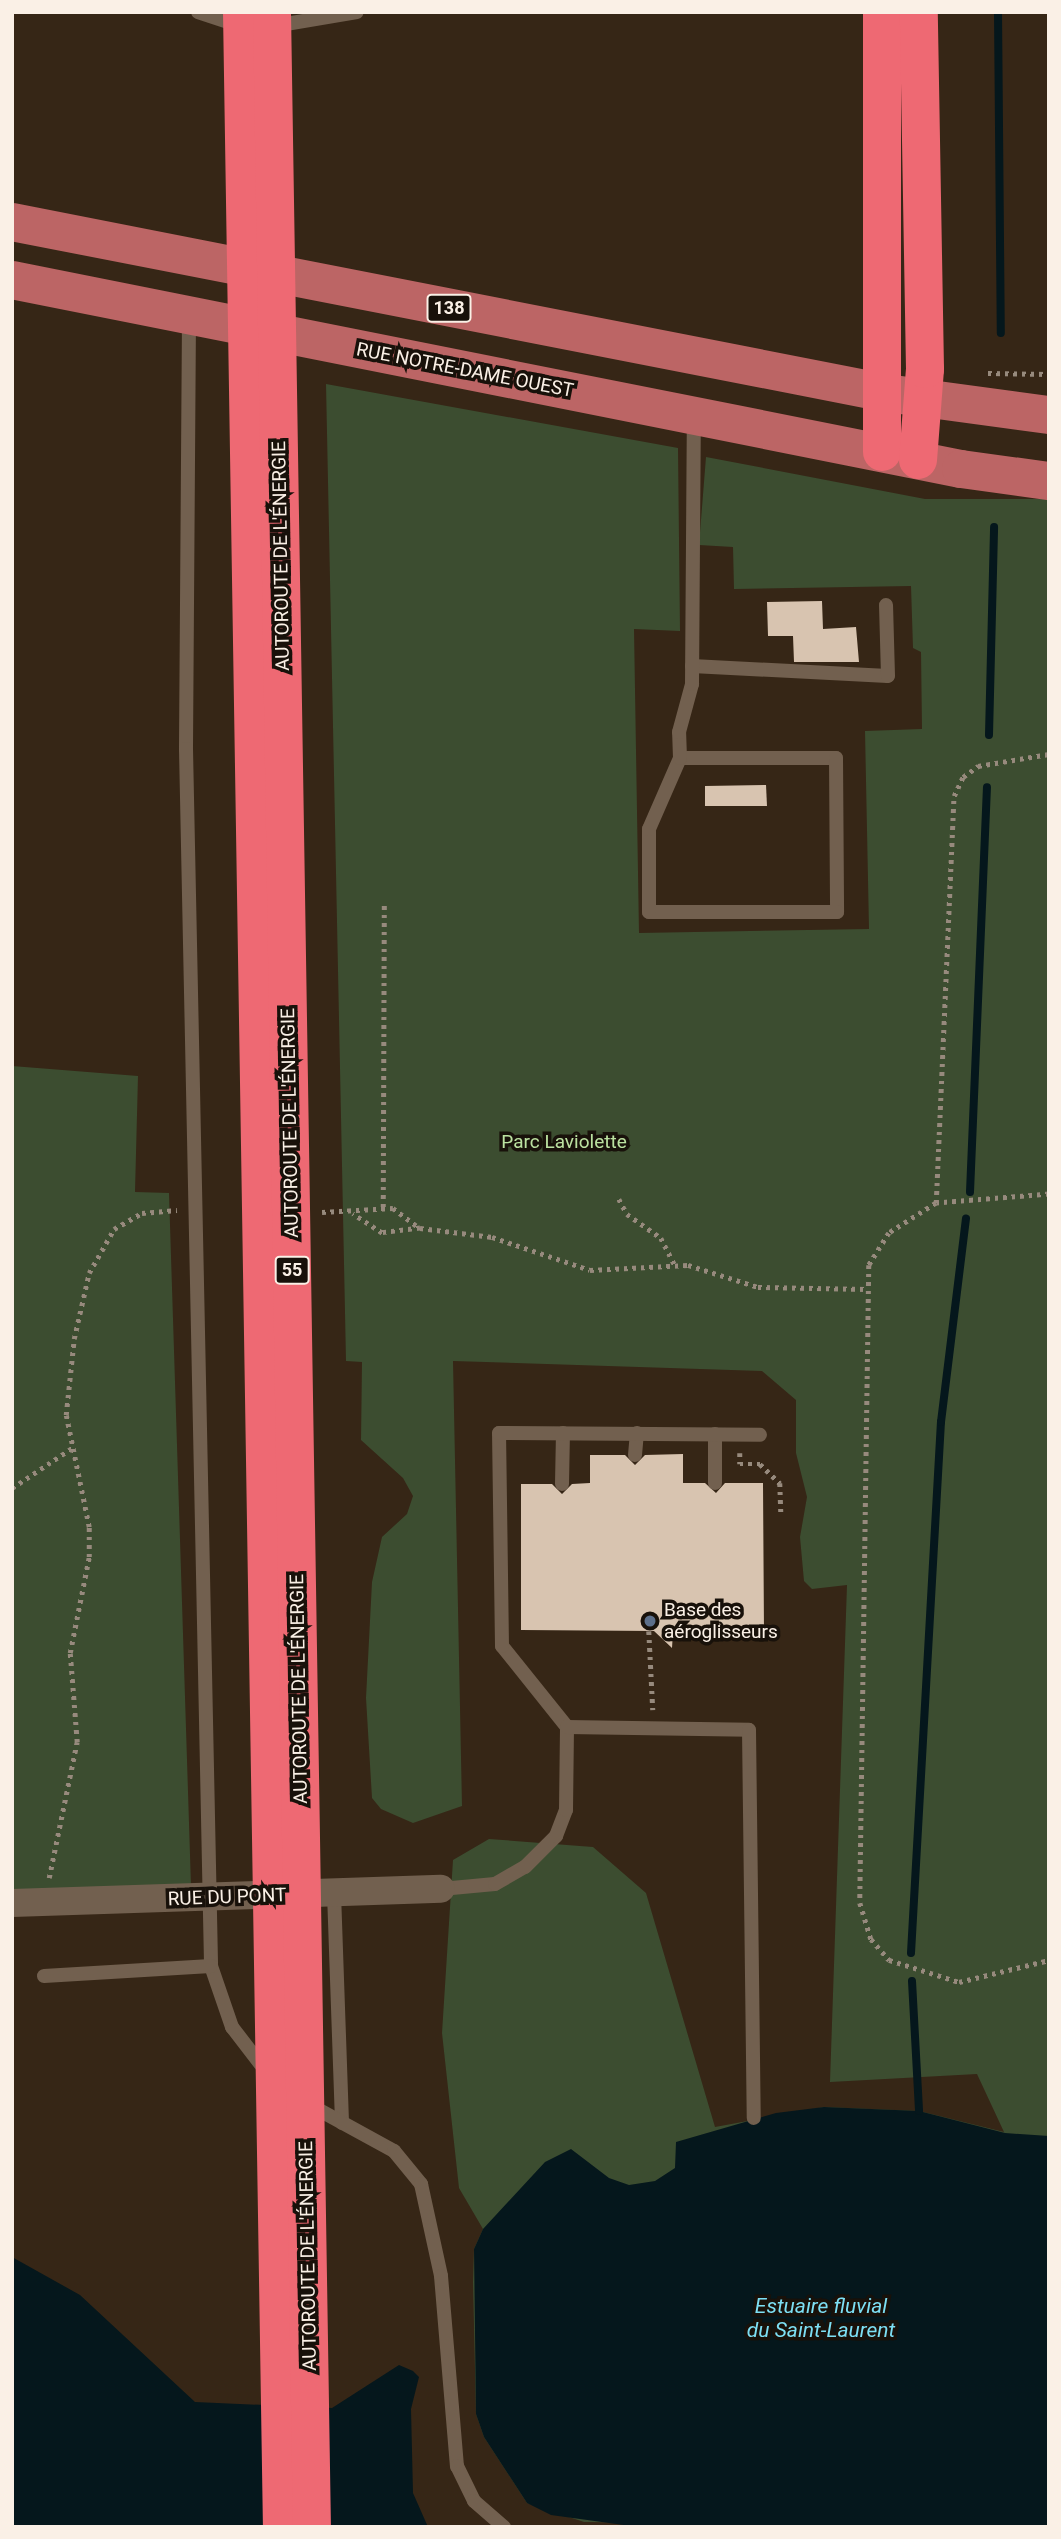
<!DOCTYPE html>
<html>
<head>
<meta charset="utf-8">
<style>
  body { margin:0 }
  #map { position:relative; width:1061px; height:2539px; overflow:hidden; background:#362616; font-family:Roboto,sans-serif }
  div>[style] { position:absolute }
  .green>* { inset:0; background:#3c4d30 }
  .water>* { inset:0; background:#05171c }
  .stream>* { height:8px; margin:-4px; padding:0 4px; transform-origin:4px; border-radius:4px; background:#05171c }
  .building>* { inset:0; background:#d8c4b0 }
  .path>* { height:4.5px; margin-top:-2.25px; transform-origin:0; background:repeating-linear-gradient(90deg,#978a7d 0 3.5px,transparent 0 8.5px) }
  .lane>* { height:14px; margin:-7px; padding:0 7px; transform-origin:7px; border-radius:7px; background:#72604f }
  .street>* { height:28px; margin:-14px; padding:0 14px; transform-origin:14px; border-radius:14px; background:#72604f }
  .primary>* { height:38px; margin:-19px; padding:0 19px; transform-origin:19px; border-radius:19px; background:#bc6565 }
  .highway>* { height:38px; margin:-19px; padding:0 19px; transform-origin:19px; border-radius:19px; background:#ee6973 }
  .dots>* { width:19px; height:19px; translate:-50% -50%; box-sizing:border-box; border:4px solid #18110a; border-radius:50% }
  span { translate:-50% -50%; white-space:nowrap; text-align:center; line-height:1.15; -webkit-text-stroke:7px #18110a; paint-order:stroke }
  .shield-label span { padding:2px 5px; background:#18110a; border:2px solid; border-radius:5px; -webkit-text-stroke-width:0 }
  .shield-label { font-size:18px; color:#faf0e6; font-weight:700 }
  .street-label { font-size:19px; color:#faf0e6 }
  .park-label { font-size:19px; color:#bbe1a0 }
  .poi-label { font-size:19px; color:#faf0e6 }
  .left { translate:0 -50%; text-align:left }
  .water-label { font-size:21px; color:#7ddff4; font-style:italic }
  .frame { position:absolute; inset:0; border:14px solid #faf0e6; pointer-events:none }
</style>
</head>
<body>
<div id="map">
  <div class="green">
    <i style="clip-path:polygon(326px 384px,678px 448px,680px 631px,634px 629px,639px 933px,869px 929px,865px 731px,922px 729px,921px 652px,913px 648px,911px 586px,734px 589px,733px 547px,699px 545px,706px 457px,925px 499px,1049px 499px,1049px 2527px,584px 2522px,527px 2503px,484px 2437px,476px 2414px,473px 2282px,474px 2249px,483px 2229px,459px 2188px,442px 2033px,453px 1860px,489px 1839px,593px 1847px,646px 1893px,715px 2127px,824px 2107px,919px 2111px,1004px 2132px,977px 2074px,830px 2082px,847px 1585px,812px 1589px,804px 1581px,800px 1537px,807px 1497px,796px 1453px,796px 1400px,762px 1371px,453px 1361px,462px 1806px,413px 1823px,381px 1809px,372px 1798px,366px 1698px,372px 1582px,382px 1537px,407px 1514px,413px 1496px,403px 1478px,361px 1440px,362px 1362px,346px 1361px)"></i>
    <i style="clip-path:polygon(12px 1066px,138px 1076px,135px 1192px,169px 1193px,191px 1886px,12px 1892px)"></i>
  </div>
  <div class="water">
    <i style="clip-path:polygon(824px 2107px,919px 2111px,1005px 2133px,1049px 2136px,1049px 2527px,631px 2526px,551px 2515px,527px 2503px,484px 2437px,476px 2414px,474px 2249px,483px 2229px,545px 2162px,571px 2149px,609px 2178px,629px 2185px,655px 2181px,675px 2168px,676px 2142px,776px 2113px)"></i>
    <i style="clip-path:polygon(12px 2257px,80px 2295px,195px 2402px,332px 2408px,399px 2365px,413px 2371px,419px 2377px,411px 2409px,413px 2493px,428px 2527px,12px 2527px)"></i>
  </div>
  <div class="stream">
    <i style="left:998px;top:12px;width:321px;rotate:89.5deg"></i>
    <i style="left:989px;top:735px;width:208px;rotate:-88.6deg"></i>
    <i style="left:970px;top:1192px;width:405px;rotate:-87.6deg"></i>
    <i style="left:911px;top:1953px;width:532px;rotate:-86.77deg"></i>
    <i style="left:941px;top:1422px;width:205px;rotate:-83deg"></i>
    <i style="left:912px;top:1981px;width:130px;rotate:86.9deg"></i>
  </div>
  <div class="building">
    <i style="clip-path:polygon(822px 601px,823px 629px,856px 627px,859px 662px,794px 662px,793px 636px,768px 636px,767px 602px)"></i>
    <i style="clip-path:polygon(766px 785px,767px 806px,705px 806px,705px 786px)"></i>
    <i style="clip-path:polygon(683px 1454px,683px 1483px,705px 1483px,716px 1493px,725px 1483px,763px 1483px,764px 1631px,673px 1632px,672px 1648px,654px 1631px,521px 1630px,521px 1484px,552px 1484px,562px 1494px,572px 1484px,590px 1483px,590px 1455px,625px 1455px,635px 1465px,645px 1455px)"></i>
  </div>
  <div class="path">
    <i style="left:988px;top:373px;width:61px;rotate:0.9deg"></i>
    <i style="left:1049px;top:1194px;width:113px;rotate:175.4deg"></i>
    <i style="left:936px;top:1203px;width:56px;rotate:147.4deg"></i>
    <i style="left:889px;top:1233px;width:38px;rotate:122deg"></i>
    <i style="left:869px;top:1265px;width:638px;rotate:90.81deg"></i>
    <i style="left:860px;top:1903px;width:38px;rotate:73deg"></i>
    <i style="left:871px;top:1939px;width:28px;rotate:49deg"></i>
    <i style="left:889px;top:1960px;width:73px;rotate:17.4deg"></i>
    <i style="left:959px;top:1982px;width:93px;rotate:-13.7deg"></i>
    <i style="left:619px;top:1199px;width:17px;rotate:62deg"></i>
    <i style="left:627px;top:1214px;width:42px;rotate:35.2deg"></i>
    <i style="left:661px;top:1238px;width:31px;rotate:63deg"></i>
    <i style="left:936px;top:1203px;width:407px;rotate:-87.5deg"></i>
    <i style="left:954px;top:796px;width:21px;rotate:-65deg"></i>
    <i style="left:963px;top:777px;width:19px;rotate:-36deg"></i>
    <i style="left:978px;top:766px;width:72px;rotate:-9.6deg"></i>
    <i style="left:383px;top:1207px;width:306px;rotate:-89.8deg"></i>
    <i style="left:322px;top:1212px;width:71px;rotate:-3.2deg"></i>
    <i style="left:393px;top:1208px;width:34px;rotate:37deg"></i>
    <i style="left:420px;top:1228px;width:38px;rotate:173deg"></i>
    <i style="left:382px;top:1233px;width:35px;rotate:-147deg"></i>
    <i style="left:420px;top:1228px;width:73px;rotate:7.1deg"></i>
    <i style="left:492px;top:1237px;width:103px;rotate:18.6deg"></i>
    <i style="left:590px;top:1270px;width:98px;rotate:-2.9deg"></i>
    <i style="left:688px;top:1265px;width:73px;rotate:17.4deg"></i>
    <i style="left:758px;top:1287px;width:108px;rotate:1.1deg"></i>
    <i style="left:740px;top:1453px;width:11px;rotate:90deg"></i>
    <i style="left:740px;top:1464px;width:20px"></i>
    <i style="left:760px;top:1464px;width:28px;rotate:44deg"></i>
    <i style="left:780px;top:1483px;width:32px;rotate:88deg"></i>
    <i style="left:12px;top:1488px;width:72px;rotate:-33.7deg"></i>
    <i style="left:649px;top:1631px;width:79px;rotate:87.1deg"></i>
    <i style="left:49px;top:1878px;width:139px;rotate:-78.4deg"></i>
    <i style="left:77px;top:1742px;width:89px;rotate:-94.5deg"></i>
    <i style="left:70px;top:1653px;width:98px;rotate:-78.8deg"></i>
    <i style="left:89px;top:1557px;width:30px;rotate:-90deg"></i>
    <i style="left:89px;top:1527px;width:114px;rotate:-101.6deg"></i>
    <i style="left:66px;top:1415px;width:76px;rotate:-84deg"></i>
    <i style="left:74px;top:1339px;width:68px;rotate:-77.2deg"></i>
    <i style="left:89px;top:1273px;width:51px;rotate:-60.4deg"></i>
    <i style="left:114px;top:1229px;width:32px;rotate:-30deg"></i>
    <i style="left:142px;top:1213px;width:35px;rotate:-5deg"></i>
  </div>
  <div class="lane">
    <i style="left:198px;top:12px;width:44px;rotate:18.4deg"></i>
    <i style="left:274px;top:26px;width:84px;rotate:-9.6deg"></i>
    <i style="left:189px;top:317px;width:432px;rotate:90.4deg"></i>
    <i style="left:186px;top:749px;width:1217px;rotate:88.82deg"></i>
    <i style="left:211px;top:1966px;width:65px;rotate:71deg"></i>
    <i style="left:232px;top:2027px;width:61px;rotate:52.4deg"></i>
    <i style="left:692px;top:666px;width:196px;rotate:2.9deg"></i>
    <i style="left:888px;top:676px;width:71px;rotate:-91.6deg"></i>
    <i style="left:680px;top:758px;width:156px"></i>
    <i style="left:836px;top:758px;width:154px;rotate:89.6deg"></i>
    <i style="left:837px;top:912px;width:188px;rotate:180deg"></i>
    <i style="left:649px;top:912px;width:83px;rotate:-90deg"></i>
    <i style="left:649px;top:829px;width:77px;rotate:-66.4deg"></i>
    <i style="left:680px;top:758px;width:26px;rotate:-92deg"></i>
    <i style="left:679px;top:732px;width:50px;rotate:-74.8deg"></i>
    <i style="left:692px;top:684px;width:268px;rotate:-89.6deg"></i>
    <i style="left:715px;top:1434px;width:49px;rotate:90deg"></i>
    <i style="left:635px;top:1455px;width:22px;rotate:-85deg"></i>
    <i style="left:562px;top:1484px;width:51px;rotate:-88.9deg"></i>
    <i style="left:567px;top:1727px;width:104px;rotate:-128.7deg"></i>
    <i style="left:502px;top:1646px;width:213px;rotate:-90.8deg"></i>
    <i style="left:499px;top:1433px;width:261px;rotate:0.4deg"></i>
    <i style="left:441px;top:1889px;width:54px;rotate:-5.3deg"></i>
    <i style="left:495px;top:1884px;width:34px;rotate:-30deg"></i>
    <i style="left:525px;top:1867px;width:44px;rotate:-45deg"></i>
    <i style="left:556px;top:1836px;width:28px;rotate:-69deg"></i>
    <i style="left:566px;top:1810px;width:83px;rotate:-89.3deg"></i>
    <i style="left:567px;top:1727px;width:182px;rotate:0.9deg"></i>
    <i style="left:749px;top:1730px;width:388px;rotate:89.3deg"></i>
    <i style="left:334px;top:1893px;width:230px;rotate:88deg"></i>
    <i style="left:44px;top:1976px;width:167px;rotate:-3.4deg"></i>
    <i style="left:310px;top:2105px;width:96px;rotate:28.7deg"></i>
    <i style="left:394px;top:2151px;width:43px;rotate:50.7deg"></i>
    <i style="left:421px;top:2184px;width:94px;rotate:77.7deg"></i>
    <i style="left:441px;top:2276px;width:191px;rotate:85.2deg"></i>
    <i style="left:457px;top:2466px;width:39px;rotate:64deg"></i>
    <i style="left:474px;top:2501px;width:40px;rotate:41deg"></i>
  </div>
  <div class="street">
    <i style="left:12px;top:1903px;width:429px;rotate:-1.9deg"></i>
  </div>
  <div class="primary">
    <i style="left:12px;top:222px;width:891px;rotate:11.07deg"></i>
    <i style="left:886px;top:393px;width:164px;rotate:7.7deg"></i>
    <i style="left:12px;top:280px;width:968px;rotate:11.26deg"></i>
    <i style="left:961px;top:469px;width:89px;rotate:7.8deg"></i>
  </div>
  <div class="highway">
    <i style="left:242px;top:12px;width:2515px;rotate:89.09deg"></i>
    <i style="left:272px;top:12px;width:2515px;rotate:89.09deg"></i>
    <i style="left:882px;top:12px;width:440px;rotate:90deg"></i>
    <i style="left:918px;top:460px;width:91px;rotate:-85.6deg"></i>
    <i style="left:925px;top:369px;width:357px;rotate:-91deg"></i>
  </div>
  <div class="dots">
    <i style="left:650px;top:1621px;background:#5c6f8a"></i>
  </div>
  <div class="shield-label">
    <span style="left:449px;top:308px">138</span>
    <span style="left:292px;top:1270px">55</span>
  </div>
  <div class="street-label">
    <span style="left:465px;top:370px;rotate:11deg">RUE NOTRE-DAME OUEST</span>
    <span style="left:281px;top:556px;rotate:-91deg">AUTOROUTE DE L'ÉNERGIE</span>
    <span style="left:290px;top:1123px;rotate:-91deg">AUTOROUTE DE L'ÉNERGIE</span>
    <span style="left:299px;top:1689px;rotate:-91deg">AUTOROUTE DE L'ÉNERGIE</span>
    <span style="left:227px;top:1897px;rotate:-2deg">RUE DU PONT</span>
    <span style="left:308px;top:2256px;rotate:-91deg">AUTOROUTE DE L'ÉNERGIE</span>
  </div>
  <div class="park-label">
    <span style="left:564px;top:1142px">Parc Laviolette</span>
  </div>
  <div class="poi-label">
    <span class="left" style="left:664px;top:1621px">Base des<br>aéroglisseurs</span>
  </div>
  <div class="water-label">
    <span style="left:821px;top:2318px">Estuaire fluvial<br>du Saint-Laurent</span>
  </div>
  <div class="frame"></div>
</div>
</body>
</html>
